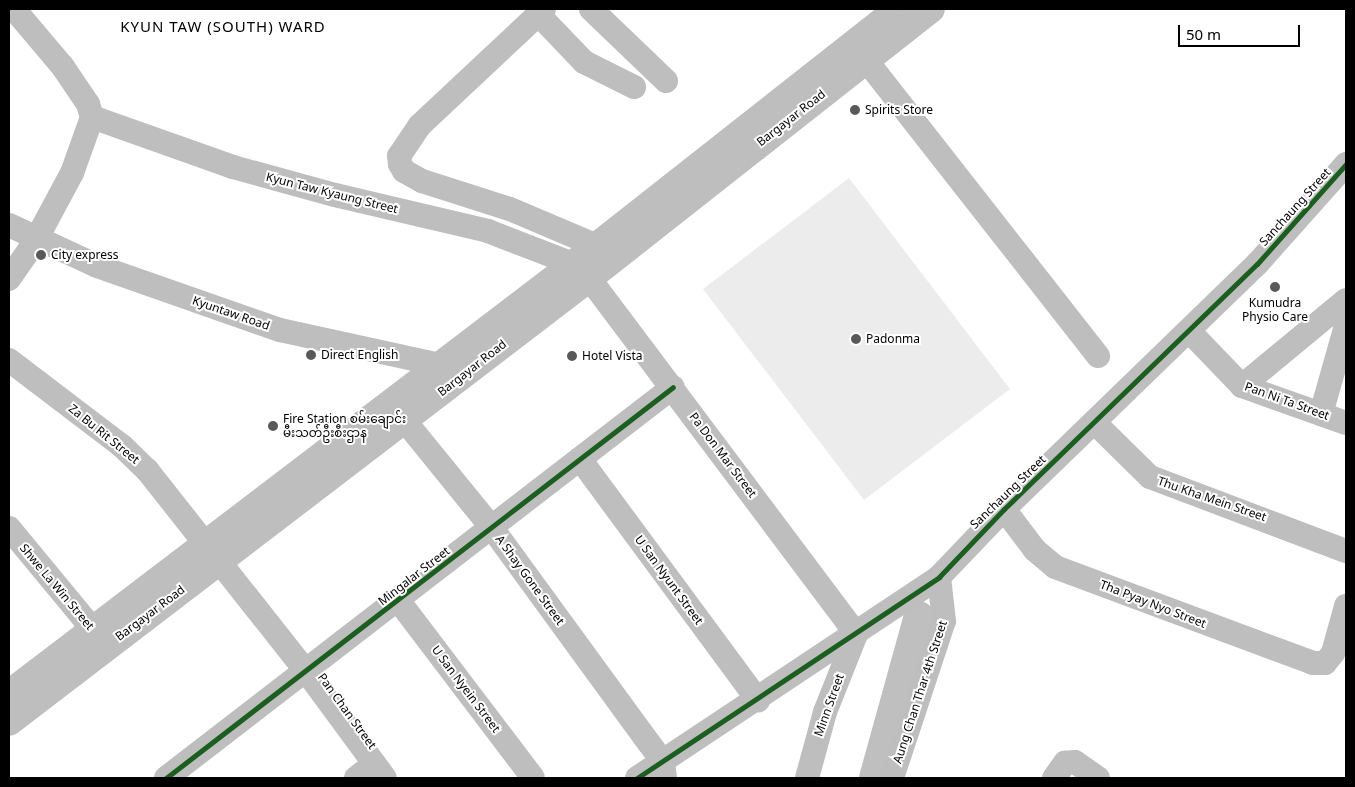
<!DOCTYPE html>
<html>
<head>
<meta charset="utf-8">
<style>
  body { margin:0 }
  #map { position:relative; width:1355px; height:787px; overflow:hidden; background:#fff; font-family:"Noto Sans","Noto Sans Myanmar",sans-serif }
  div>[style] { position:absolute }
  .green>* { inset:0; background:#ececec }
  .river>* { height:30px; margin:-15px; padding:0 15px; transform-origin:15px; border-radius:15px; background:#bfbfbf }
  .minor>* { height:24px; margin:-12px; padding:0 12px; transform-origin:12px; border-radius:12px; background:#bebebe }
  .major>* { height:28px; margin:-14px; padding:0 14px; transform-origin:14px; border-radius:14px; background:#bebebe }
  .cycleway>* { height:5px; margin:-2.5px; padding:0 2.5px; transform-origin:2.5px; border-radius:2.5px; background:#1b5e20 }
  .dots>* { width:14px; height:14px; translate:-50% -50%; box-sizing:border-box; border:2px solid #fff; border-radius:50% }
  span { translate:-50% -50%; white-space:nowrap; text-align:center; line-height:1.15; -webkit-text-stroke:4px #fff; paint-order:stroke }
  .poi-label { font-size:12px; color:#000 }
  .left { translate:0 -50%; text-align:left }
  .street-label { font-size:12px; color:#000 }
  .quarter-label { font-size:15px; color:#000; letter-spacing:1px }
  .frame { position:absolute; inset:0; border:10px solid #000; pointer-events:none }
  .scale { position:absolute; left:1178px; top:25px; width:122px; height:22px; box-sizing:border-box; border:2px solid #000; border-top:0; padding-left:6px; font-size:15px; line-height:18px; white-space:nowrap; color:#000; -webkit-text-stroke:4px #fff; paint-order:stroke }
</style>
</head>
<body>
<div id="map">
  <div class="green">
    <i style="clip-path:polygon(849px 178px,1010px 389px,864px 500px,703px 289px)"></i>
  </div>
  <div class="river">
    <i style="left:874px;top:778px;width:168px;rotate:-74.5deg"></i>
  </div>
  <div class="minor">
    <i style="left:14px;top:9px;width:76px;rotate:49.8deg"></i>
    <i style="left:63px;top:67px;width:45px;rotate:56deg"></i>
    <i style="left:88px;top:104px;width:14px;rotate:73deg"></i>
    <i style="left:544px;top:9px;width:170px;rotate:136.9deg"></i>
    <i style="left:420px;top:125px;width:37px;rotate:124deg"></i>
    <i style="left:399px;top:156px;width:8px;rotate:83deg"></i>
    <i style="left:400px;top:164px;width:8px;rotate:60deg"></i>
    <i style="left:404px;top:171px;width:21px;rotate:29deg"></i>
    <i style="left:422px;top:181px;width:92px;rotate:17.7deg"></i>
    <i style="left:510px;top:209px;width:95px;rotate:23deg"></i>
    <i style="left:591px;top:9px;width:104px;rotate:43.8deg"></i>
    <i style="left:538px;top:14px;width:66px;rotate:46.2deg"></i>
    <i style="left:584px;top:62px;width:56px;rotate:26.6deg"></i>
    <i style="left:855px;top:46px;width:394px;rotate:51.9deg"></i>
    <i style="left:92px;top:117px;width:150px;rotate:19.5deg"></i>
    <i style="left:233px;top:167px;width:106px;rotate:15.4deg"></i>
    <i style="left:335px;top:195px;width:157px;rotate:13.2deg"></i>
    <i style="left:488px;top:231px;width:91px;rotate:21.2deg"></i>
    <i style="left:9px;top:225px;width:97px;rotate:25deg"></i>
    <i style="left:97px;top:266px;width:194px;rotate:19.3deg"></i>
    <i style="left:280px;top:330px;width:165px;rotate:12.3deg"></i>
    <i style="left:441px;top:365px;width:13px;rotate:39deg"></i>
    <i style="left:589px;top:278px;width:445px;rotate:53.1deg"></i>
    <i style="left:9px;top:279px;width:47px;rotate:-55.3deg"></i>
    <i style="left:36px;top:240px;width:76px;rotate:-61.8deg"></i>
    <i style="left:72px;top:173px;width:59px;rotate:-70.3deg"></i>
    <i style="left:1190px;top:332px;width:75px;rotate:46.1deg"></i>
    <i style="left:1242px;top:386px;width:110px;rotate:19.6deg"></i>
    <i style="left:9px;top:360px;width:142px;rotate:37.3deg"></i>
    <i style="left:122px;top:446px;width:35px;rotate:44deg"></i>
    <i style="left:147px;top:470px;width:256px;rotate:51.7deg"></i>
    <i style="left:306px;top:671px;width:133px;rotate:53.6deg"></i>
    <i style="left:1242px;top:386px;width:135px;rotate:-39.6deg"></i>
    <i style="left:392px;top:405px;width:159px;rotate:50.9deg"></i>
    <i style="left:492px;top:528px;width:266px;rotate:53.9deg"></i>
    <i style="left:649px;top:743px;width:24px;rotate:54deg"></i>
    <i style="left:663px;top:762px;width:16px;rotate:83deg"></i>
    <i style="left:1321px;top:414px;width:88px;rotate:-74.2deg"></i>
    <i style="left:1345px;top:329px;width:28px;rotate:-88deg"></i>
    <i style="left:1095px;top:423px;width:77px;rotate:44.5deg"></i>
    <i style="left:1150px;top:477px;width:210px;rotate:20.7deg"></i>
    <i style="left:580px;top:459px;width:300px;rotate:53.6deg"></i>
    <i style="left:1004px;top:509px;width:51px;rotate:52.9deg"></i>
    <i style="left:1035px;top:550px;width:26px;rotate:40deg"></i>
    <i style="left:1055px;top:567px;width:275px;rotate:20.4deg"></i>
    <i style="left:1313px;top:663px;width:12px"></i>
    <i style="left:1325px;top:663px;width:13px;rotate:-51deg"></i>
    <i style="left:1333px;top:653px;width:49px;rotate:-74.5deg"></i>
    <i style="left:9px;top:528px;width:151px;rotate:50.4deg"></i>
    <i style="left:398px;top:600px;width:223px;rotate:52.8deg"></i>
    <i style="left:166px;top:778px;width:640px;rotate:-37.64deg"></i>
    <i style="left:356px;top:778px;width:23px;rotate:-38deg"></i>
    <i style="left:637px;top:778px;width:363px;rotate:-33.6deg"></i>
    <i style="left:939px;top:577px;width:94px;rotate:-46.3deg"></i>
    <i style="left:1004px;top:509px;width:352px;rotate:-44.1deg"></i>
    <i style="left:1257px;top:264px;width:134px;rotate:-48.3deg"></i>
    <i style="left:807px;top:778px;width:68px;rotate:-74.7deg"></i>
    <i style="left:825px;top:712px;width:84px;rotate:-68.3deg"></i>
    <i style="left:892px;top:778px;width:165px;rotate:-71.7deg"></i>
    <i style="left:944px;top:621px;width:44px;rotate:-96.5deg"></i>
    <i style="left:1054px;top:778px;width:19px;rotate:-54deg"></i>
    <i style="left:1065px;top:763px;width:10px;rotate:-6deg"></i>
    <i style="left:1075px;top:762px;width:28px;rotate:35deg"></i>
  </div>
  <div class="major">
    <i style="left:9px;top:694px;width:739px;rotate:-37.3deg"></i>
    <i style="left:597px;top:246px;width:383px;rotate:-38.2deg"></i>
    <i style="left:9px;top:722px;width:730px;rotate:-37.43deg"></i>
    <i style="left:589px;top:278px;width:435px;rotate:-38.2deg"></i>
  </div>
  <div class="cycleway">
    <i style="left:166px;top:778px;width:640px;rotate:-37.64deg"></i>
    <i style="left:637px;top:778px;width:363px;rotate:-33.6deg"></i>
    <i style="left:939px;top:577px;width:94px;rotate:-46.3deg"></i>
    <i style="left:1004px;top:509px;width:352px;rotate:-44.1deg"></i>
    <i style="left:1257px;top:264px;width:134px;rotate:-48.3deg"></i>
  </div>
  <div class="dots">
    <i style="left:855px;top:110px;background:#595959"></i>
    <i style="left:41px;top:255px;background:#595959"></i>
    <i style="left:1275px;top:287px;background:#595959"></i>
    <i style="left:856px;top:339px;background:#595959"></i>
    <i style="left:311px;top:355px;background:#595959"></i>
    <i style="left:572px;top:356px;background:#595959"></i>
    <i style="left:273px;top:426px;background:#595959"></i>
  </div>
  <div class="poi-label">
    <span class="left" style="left:865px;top:110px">Spirits Store</span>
    <span class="left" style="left:51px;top:255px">City express</span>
    <span style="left:1275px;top:310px">Kumudra<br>Physio Care</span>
    <span class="left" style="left:866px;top:339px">Padonma</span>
    <span class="left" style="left:321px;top:355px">Direct English</span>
    <span class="left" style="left:582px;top:356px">Hotel Vista</span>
    <span class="left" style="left:283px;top:426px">Fire Station စမ်းချောင်း<br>မီးသတ်ဦးစီးဌာန</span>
  </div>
  <div class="street-label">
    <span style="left:791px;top:118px;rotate:-38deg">Bargayar Road</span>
    <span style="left:332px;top:193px;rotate:14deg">Kyun Taw Kyaung Street</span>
    <span style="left:1295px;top:207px;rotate:-48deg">Sanchaung Street</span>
    <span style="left:231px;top:313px;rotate:19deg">Kyuntaw Road</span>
    <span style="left:472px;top:368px;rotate:-38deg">Bargayar Road</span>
    <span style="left:1287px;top:401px;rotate:20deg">Pan Ni Ta Street</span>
    <span style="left:104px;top:434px;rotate:39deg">Za Bu Rit Street</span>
    <span style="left:723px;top:455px;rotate:53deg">Pa Don Mar Street</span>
    <span style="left:1008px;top:492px;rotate:-44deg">Sanchaung Street</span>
    <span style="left:1212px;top:499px;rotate:19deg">Thu Kha Mein Street</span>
    <span style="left:414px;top:576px;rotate:-38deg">Mingalar Street</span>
    <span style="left:530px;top:580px;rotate:54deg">A Shay Gone Street</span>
    <span style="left:669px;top:580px;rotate:54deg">U San Nyunt Street</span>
    <span style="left:57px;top:587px;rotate:50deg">Shwe La Win Street</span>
    <span style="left:1153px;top:604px;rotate:21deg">Tha Pyay Nyo Street</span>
    <span style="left:150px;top:613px;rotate:-37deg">Bargayar Road</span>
    <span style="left:466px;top:689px;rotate:53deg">U San Nyein Street</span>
    <span style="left:920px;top:692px;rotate:-72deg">Aung Chan Thar 4th Street</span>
    <span style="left:829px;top:705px;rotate:-70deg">Minn Street</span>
    <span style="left:347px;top:711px;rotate:54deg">Pan Chan Street</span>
  </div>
  <div class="quarter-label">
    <span style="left:223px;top:27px">KYUN TAW (SOUTH) WARD</span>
  </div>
  <div class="frame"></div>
  <div class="scale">50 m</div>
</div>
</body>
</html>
